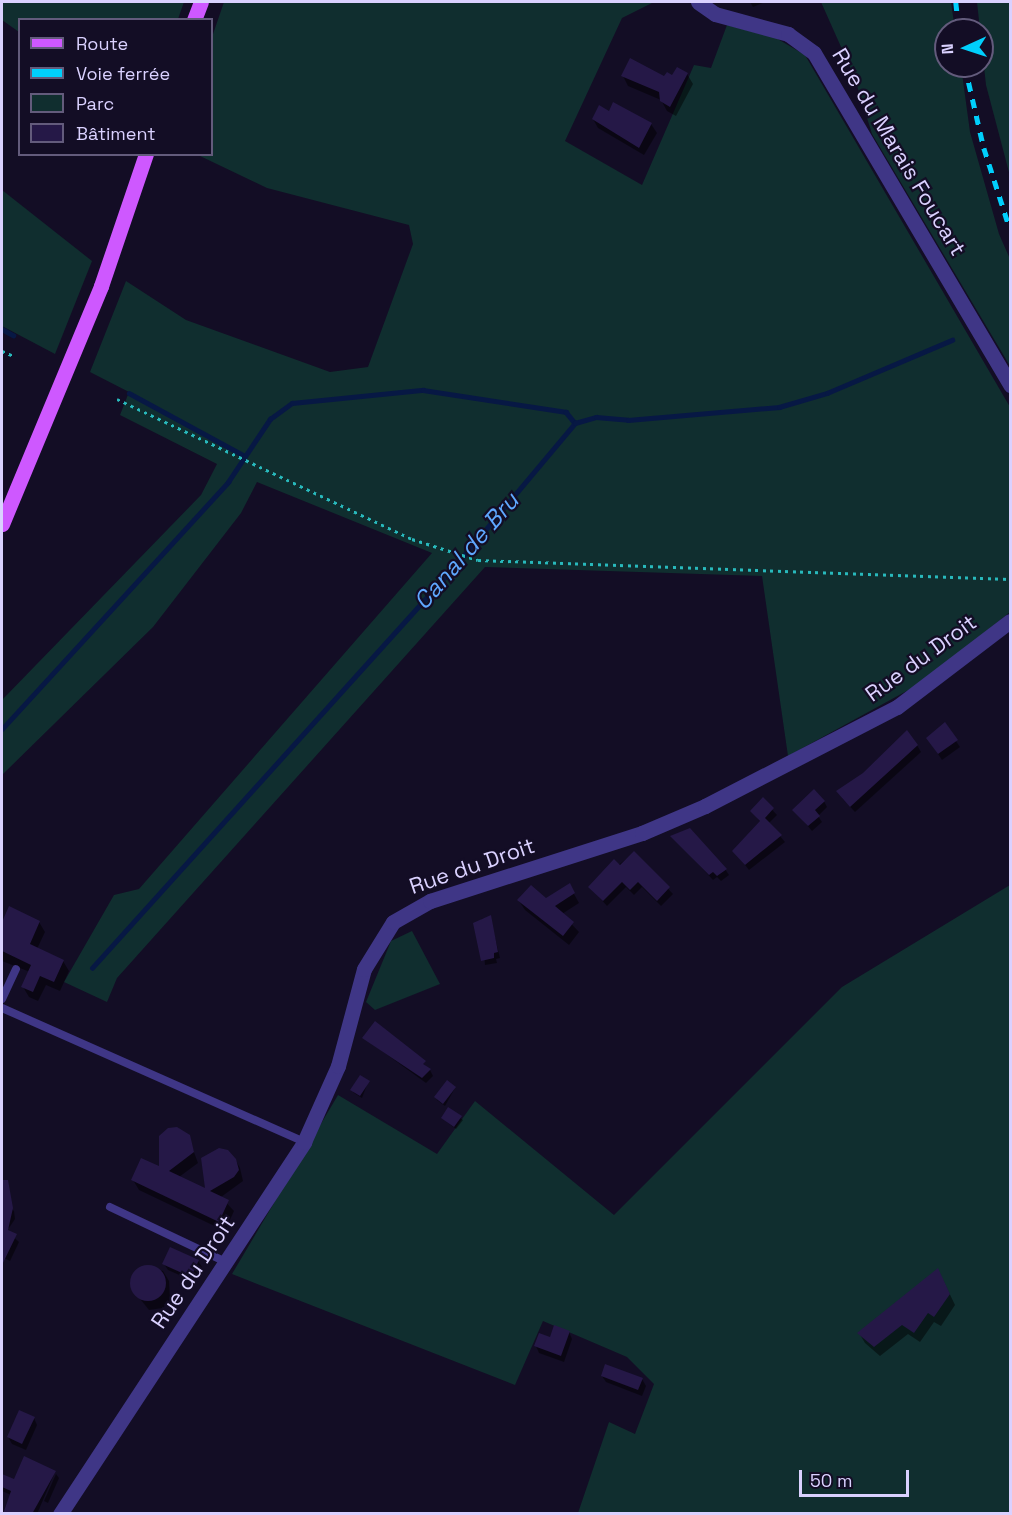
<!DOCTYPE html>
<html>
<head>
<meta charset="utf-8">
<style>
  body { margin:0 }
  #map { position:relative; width:1012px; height:1515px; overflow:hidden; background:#130d25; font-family:"Space Grotesk",sans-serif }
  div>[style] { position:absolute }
  .green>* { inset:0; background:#102e2f }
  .shadow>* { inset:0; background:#0007 }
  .stream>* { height:4.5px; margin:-2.25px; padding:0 2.25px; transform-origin:2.25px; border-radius:2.25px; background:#071844 }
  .building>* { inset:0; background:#251847 }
  .round { border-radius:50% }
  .path>* { height:3px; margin-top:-1.5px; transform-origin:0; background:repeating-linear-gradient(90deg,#28b9bc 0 3px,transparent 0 7.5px) }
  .service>* { height:8px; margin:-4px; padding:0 4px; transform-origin:4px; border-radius:4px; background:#3f3686 }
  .minor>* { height:15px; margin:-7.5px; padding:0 7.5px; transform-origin:7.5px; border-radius:7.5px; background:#3f3686 }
  .tertiary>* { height:15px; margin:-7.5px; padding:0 7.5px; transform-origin:7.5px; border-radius:7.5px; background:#3f3686 }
  .primary>* { height:15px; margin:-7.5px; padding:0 7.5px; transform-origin:7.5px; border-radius:7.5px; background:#ce58ff }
  .rail>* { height:4.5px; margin-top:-2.25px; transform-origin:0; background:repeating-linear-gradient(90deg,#00cffc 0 9px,transparent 0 17px) }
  span { translate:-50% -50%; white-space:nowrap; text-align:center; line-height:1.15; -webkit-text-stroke:4.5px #130d25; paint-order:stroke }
  .street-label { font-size:22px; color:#dad1ff }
  .water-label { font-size:24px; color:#5fa8ff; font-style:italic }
  .frame { position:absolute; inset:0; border:3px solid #dad1ff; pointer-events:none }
  .legend { position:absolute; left:18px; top:18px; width:195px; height:138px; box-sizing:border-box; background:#130d25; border:2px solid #635b7c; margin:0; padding:8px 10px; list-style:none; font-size:18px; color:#dad1ff }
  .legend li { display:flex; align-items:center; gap:12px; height:30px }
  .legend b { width:30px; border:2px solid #635b7c }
  .north { position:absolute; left:934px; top:18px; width:60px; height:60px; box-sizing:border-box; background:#130d25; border:2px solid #635b7c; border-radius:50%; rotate:267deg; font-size:16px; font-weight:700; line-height:24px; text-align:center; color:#dad1ff }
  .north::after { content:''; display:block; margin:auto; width:21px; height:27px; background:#00cffc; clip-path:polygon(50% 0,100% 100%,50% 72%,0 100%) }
  .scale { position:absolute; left:799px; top:1470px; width:110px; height:27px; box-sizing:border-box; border:3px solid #dad1ff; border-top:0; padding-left:8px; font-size:18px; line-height:21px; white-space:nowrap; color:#dad1ff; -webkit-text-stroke:4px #130d25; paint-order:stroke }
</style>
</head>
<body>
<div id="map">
  <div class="green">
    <i style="clip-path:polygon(2px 2px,184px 2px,178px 19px,20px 20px,19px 32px,2px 20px)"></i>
    <i style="clip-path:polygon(224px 2px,654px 2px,622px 18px,565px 141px,642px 185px,694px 65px,711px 68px,727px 25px,776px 38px,805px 55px,1010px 407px,1010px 612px,923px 682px,788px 756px,762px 576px,485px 567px,117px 978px,107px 1002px,64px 982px,114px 895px,139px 889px,432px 553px,257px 482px,241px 513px,153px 627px,2px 775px,2px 700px,201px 495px,217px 464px,120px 415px,129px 392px,90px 372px,126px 281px,186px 320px,330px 372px,368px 367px,413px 244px,409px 225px,267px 188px,198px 155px,212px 154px,212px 37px)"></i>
    <i style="clip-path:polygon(821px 2px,951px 2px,955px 30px,946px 30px,946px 66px,961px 66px,970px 132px,999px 234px,1010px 259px,1010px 366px,872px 134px,854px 76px)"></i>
    <i style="clip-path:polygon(977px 2px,1010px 2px,1010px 176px,986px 85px)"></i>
    <i style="clip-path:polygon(2px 190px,92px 261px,55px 354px,2px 326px)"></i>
    <i style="clip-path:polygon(1010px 885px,1010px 1513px,578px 1513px,609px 1422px,635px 1434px,654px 1384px,627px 1357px,543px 1321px,515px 1385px,232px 1274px,338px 1095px,437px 1154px,475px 1101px,614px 1215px,842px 987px)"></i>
    <i style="clip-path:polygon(412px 931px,440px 984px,375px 1010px,366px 1002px,391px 941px)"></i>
  </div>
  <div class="shadow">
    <i style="clip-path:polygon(750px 2px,765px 2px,753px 7px)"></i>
    <i style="clip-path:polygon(687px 74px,693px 84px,676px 116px,667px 111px,661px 100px,628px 86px,623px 76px,665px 78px)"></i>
    <i style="clip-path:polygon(610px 113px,651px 124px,657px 133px,644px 155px,598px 128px,593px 119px)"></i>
    <i style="clip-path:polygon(945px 725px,960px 747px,942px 760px,932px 745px)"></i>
    <i style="clip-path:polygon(917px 745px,921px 752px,855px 812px,842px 798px)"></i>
    <i style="clip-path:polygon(763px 800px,777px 815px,769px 823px,785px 842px,749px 870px,734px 851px,761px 823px,752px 811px)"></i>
    <i style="clip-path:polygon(824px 801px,827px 807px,818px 816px,822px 822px,812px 831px,794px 810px)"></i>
    <i style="clip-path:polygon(672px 836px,725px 869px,729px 875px,721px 881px,717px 877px,713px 880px)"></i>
    <i style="clip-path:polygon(634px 853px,673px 894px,661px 906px,642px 887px,634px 895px,626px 887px,607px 906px,590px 887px)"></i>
    <i style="clip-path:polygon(569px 885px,579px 903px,562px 914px,579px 932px,569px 945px,525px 910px,519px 901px,546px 900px)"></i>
    <i style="clip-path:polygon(10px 908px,39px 922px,45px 932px,37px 949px,63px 961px,69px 971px,60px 991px,46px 985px,38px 1001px,29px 997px,23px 987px,30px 972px,2px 961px,2px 925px)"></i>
    <i style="clip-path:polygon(490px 917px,500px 958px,496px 959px,497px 963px,485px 965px,481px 919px)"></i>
    <i style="clip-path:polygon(364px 1038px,430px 1070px,433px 1076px,426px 1083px)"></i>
    <i style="clip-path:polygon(368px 1082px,362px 1098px,354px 1093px,352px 1090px)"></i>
    <i style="clip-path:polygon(455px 1088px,445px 1106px,437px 1100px,436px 1097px)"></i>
    <i style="clip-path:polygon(448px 1109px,463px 1120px,456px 1129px,442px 1118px)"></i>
    <i style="clip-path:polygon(188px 1136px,198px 1163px,179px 1177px,207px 1191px,234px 1157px,240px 1168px,243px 1181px,221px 1197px,234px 1211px,225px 1231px,139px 1190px,133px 1180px,161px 1169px)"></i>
    <i style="clip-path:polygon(2px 1200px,14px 1211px,15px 1219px,9px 1228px,2px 1224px)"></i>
    <i style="clip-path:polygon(7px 1231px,19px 1242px,10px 1261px,2px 1257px,2px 1242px)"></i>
    <i style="clip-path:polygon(198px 1261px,202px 1267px,195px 1282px,168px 1270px,164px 1264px)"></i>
    <i style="clip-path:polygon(147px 1267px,163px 1271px,169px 1281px,170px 1300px,163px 1308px,149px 1310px,133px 1290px,132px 1279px)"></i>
    <i style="clip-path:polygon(943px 1280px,955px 1305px,941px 1326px,934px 1322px,920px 1342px,908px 1334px,880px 1356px,865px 1343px,859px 1333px)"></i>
    <i style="clip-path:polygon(569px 1332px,572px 1339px,564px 1362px,539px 1353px,536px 1346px)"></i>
    <i style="clip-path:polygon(602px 1376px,642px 1379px,646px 1386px,642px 1396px,606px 1382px)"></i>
    <i style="clip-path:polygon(34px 1418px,37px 1425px,26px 1450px,12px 1444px,8px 1437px)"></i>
    <i style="clip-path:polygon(55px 1472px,37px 1514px,4px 1514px,11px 1495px,2px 1491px,2px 1476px,14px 1481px)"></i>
    <i style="clip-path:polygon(56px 1474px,59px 1478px,48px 1503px,44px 1501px)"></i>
  </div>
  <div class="stream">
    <i style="left:2px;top:329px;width:13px;rotate:29deg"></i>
    <i style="left:129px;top:393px;width:132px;rotate:28.5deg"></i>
    <i style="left:2px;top:729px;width:335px;rotate:-47.5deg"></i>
    <i style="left:228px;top:482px;width:76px;rotate:-56.3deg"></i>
    <i style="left:270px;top:419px;width:27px;rotate:-36deg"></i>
    <i style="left:292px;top:403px;width:132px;rotate:-5.7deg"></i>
    <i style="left:423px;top:390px;width:145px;rotate:8.7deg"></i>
    <i style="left:566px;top:412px;width:14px;rotate:51deg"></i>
    <i style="left:92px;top:968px;width:542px;rotate:-47.92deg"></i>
    <i style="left:455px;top:566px;width:187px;rotate:-50deg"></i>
    <i style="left:575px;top:423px;width:22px;rotate:-16deg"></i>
    <i style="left:596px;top:417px;width:32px;rotate:5deg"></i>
    <i style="left:628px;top:420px;width:152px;rotate:-4.9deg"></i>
    <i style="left:779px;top:407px;width:50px;rotate:-16.3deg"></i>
    <i style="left:827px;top:393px;width:136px;rotate:-23deg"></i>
  </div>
  <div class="building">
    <i style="clip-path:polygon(630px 58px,664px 76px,667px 72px,672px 75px,677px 67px,688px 73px,670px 107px,660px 101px,659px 92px,621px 76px)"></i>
    <i style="clip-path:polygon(613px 102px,652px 123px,639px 148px,592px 119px,599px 105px,609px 111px)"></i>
    <i style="clip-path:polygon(945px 722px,958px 740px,938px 754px,926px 738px)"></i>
    <i style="clip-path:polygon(907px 730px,918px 745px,850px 807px,836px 791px,863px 773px)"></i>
    <i style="clip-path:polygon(814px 789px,825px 801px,815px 810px,820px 816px,808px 826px,792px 810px)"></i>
    <i style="clip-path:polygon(763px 797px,774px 808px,765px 818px,782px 835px,745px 865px,732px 851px,760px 821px,750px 811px)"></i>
    <i style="clip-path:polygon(690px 828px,727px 869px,717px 876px,713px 872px,709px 875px,670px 836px)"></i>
    <i style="clip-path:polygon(634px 851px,670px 887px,657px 901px,638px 882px,630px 890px,622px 882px,603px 901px,588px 887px,614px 859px,620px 865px)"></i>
    <i style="clip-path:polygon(570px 883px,575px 893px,555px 906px,574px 922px,563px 936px,517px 900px,531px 885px,546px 898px)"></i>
    <i style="clip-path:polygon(9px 906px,40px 921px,30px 944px,64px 960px,54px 982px,40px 976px,33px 992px,21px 987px,31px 965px,2px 951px,2px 922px)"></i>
    <i style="clip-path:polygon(491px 915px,498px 952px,494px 953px,494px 958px,481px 961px,473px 923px)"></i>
    <i style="clip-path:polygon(375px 1021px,426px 1061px,423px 1064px,431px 1069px,422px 1078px,362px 1038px)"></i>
    <i style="clip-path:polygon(360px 1075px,370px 1081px,360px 1096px,350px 1090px)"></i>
    <i style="clip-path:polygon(447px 1080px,456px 1087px,443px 1104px,434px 1097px)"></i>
    <i style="clip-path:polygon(448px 1107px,462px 1116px,454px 1127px,441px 1118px)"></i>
    <i style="clip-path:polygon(177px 1127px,190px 1135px,194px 1152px,169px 1171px,205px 1188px,201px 1158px,219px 1148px,228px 1150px,236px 1159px,239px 1170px,234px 1177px,210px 1191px,229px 1200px,219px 1222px,131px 1180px,141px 1158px,159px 1166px,159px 1136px,168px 1128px)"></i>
    <i style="clip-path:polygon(2px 1180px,8px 1180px,13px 1208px,8px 1230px,17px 1234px,2px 1265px)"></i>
    <i style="clip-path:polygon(170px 1247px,199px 1260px,191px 1277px,162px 1264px)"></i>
    <i class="round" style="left:130px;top:1265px;width:36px;height:36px"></i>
    <i style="clip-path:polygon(938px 1268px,950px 1294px,934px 1317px,928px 1313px,914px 1333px,902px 1325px,874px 1347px,857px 1333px)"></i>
    <i style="clip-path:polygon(554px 1325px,570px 1331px,561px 1356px,534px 1346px,539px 1333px,550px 1337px)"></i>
    <i style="clip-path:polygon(605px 1364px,643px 1378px,638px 1390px,601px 1376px)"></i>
    <i style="clip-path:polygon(19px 1410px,35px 1417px,22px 1444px,7px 1437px)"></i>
    <i style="clip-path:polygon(24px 1456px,56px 1471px,32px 1514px,3px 1514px,11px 1491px,2px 1487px,2px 1474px,14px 1479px)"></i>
  </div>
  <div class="path">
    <i style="left:2px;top:351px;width:13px;rotate:23deg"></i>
    <i style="left:117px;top:399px;width:327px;rotate:25.4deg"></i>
    <i style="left:412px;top:539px;width:69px;rotate:17.7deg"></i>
    <i style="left:478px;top:560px;width:532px;rotate:2.05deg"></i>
  </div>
  <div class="service">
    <i style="left:2px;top:999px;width:33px;rotate:-65deg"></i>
    <i style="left:2px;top:1008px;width:330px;rotate:23.9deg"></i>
    <i style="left:110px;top:1207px;width:128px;rotate:25.4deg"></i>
  </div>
  <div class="minor">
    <i style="left:698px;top:2px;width:21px;rotate:35deg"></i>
    <i style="left:715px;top:14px;width:76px;rotate:15.3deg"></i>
    <i style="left:788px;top:34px;width:32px;rotate:36deg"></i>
    <i style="left:814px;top:53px;width:386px;rotate:59.4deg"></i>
  </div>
  <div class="tertiary">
    <i style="left:60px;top:1514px;width:445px;rotate:-56.7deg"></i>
    <i style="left:304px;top:1142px;width:83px;rotate:-65.9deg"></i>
    <i style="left:338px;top:1066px;width:100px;rotate:-75deg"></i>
    <i style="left:364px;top:969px;width:55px;rotate:-58.3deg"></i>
    <i style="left:393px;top:922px;width:43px;rotate:-29.6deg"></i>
    <i style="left:430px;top:901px;width:223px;rotate:-17.8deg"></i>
    <i style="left:642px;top:833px;width:69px;rotate:-23.2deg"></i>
    <i style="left:705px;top:806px;width:216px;rotate:-27.3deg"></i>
    <i style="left:897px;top:707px;width:142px;rotate:-37.3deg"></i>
  </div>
  <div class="primary">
    <i style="left:194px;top:20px;width:19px;rotate:-69deg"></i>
    <i style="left:2px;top:524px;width:258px;rotate:-67.4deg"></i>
    <i style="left:101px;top:286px;width:139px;rotate:-71.2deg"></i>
  </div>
  <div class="rail">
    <i style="left:956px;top:2px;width:28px;rotate:84deg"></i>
    <i style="left:965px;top:66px;width:84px;rotate:77deg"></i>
    <i style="left:984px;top:148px;width:85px;rotate:72.2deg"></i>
  </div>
  <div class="street-label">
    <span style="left:899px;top:152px;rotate:59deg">Rue du Marais Foucart</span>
    <span style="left:921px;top:658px;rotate:-36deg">Rue du Droit</span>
    <span style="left:472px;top:866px;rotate:-19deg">Rue du Droit</span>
    <span style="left:193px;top:1272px;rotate:-56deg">Rue du Droit</span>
  </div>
  <div class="water-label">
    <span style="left:466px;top:551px;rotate:-49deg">Canal de Bru</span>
  </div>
  <div class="frame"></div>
  <ul class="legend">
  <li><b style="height:8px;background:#ce58ff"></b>Route</li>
  <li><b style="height:8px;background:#00cffc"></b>Voie ferrée</li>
  <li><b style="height:16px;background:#102e2f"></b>Parc</li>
  <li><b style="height:16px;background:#251847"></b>Bâtiment</li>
  </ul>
  <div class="north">N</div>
  <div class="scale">50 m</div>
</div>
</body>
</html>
